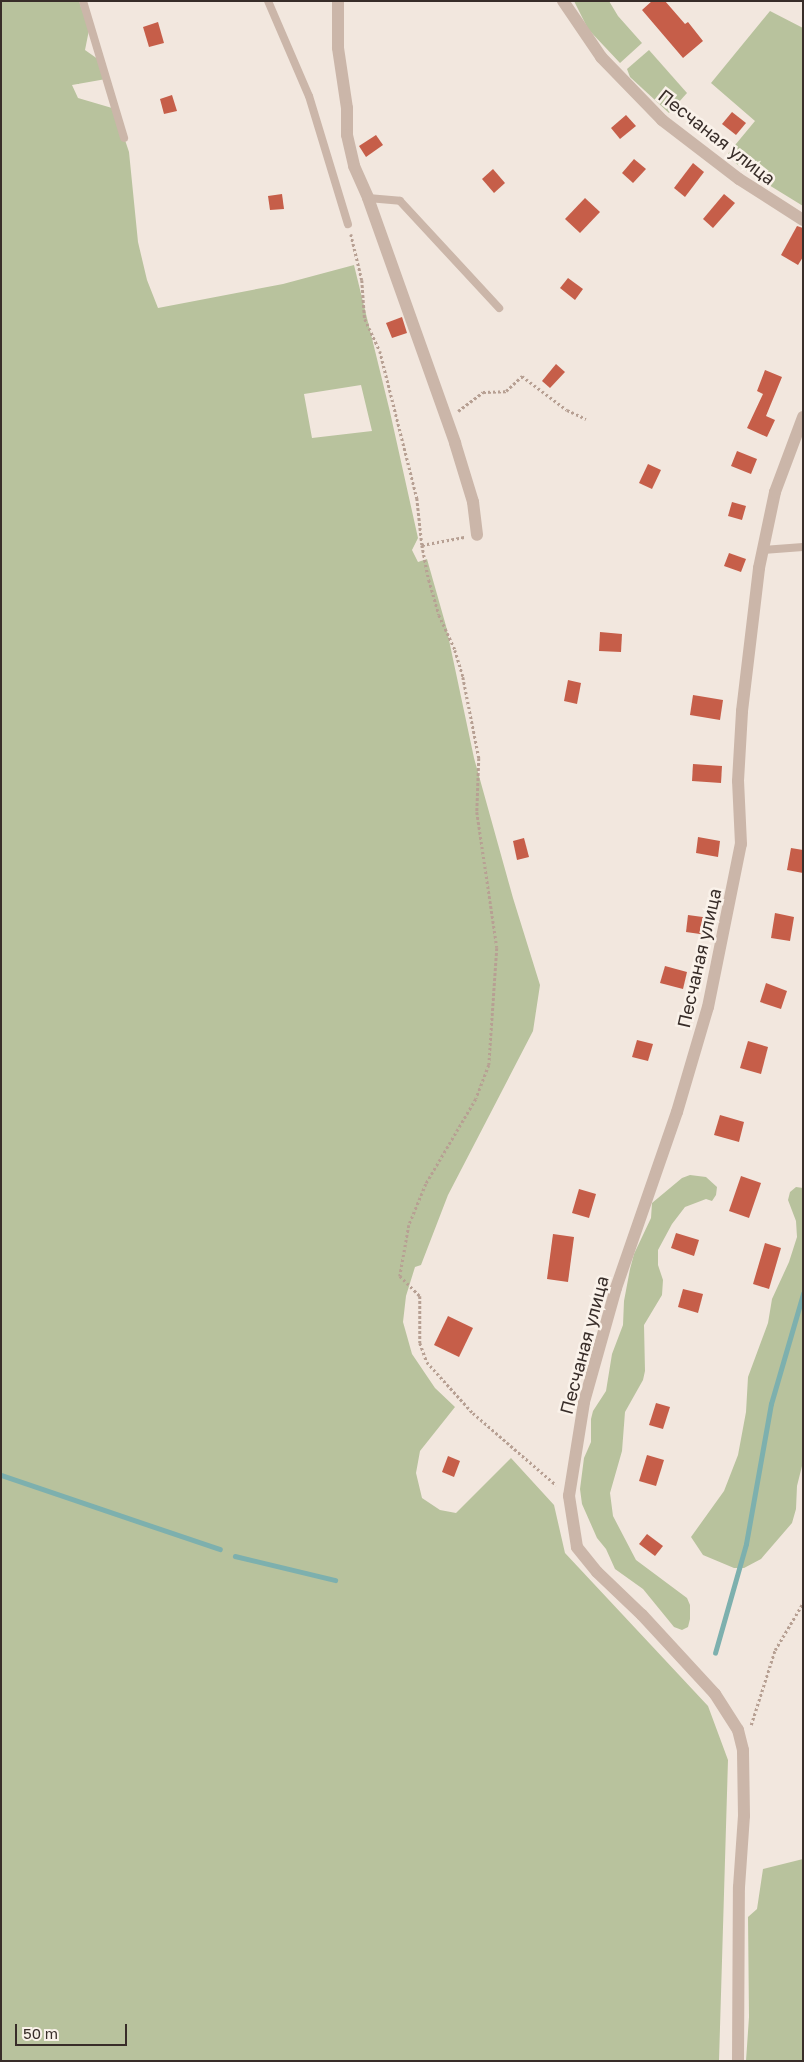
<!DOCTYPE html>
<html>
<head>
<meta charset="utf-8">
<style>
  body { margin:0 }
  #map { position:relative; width:804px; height:2062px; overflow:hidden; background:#f2e7de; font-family:"Golos Text",sans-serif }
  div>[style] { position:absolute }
  .green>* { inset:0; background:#b8c29d }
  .stream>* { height:4.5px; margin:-2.25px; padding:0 2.25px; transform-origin:2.25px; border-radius:2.25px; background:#7db0ae }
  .building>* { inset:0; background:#c65e49 }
  .path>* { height:2.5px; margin-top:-1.25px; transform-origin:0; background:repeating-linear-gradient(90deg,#b7a093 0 2.5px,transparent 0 5px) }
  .service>* { height:8px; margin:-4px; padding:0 4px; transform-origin:4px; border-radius:4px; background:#cbb6a9 }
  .minor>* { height:12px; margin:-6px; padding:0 6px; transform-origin:6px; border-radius:6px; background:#cbb6a9 }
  span { translate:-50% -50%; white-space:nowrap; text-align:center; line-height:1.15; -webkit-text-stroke:5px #faf2ea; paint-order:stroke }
  .street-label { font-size:18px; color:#382d29 }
  .frame { position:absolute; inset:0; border:2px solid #382d29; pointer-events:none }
  .scale { position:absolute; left:15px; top:2024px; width:112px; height:22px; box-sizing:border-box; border:2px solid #382d29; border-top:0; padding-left:6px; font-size:15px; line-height:18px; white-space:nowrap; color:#382d29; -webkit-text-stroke:4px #faf2ea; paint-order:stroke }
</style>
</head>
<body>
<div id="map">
  <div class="green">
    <i style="clip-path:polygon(evenodd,1px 1px,79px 1px,89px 30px,85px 50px,102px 62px,106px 79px,72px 85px,78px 98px,112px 108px,123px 134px,129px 152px,138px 242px,147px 280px,158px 308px,283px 284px,354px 265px,390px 412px,418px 538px,412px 550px,418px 562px,427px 559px,446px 626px,474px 758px,513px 898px,540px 985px,533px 1031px,448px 1195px,421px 1265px,415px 1267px,406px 1296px,403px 1322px,412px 1354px,435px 1388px,455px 1407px,420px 1451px,416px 1473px,422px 1498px,440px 1510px,456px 1513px,511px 1458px,554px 1505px,565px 1553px,708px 1706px,728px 1760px,719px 2061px,1px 2061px,1px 1px,361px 385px,372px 431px,312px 438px,304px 394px,361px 385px)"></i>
    <i style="clip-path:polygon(574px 1px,609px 1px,618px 16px,642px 43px,620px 63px,588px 29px)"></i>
    <i style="clip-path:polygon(770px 11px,803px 28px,803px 206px,746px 171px,726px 156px,755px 121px,711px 83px)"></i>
    <i style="clip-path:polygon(649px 50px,687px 93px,669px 113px,630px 77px,627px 69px)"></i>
    <i style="clip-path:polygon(690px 1175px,706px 1177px,717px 1187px,716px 1195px,712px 1201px,706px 1199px,685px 1207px,672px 1224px,658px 1250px,658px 1265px,663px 1280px,662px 1295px,644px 1325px,645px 1371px,643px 1380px,625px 1412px,622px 1451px,610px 1493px,613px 1516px,636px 1560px,687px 1598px,690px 1605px,690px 1619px,688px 1627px,682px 1630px,674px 1627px,643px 1589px,615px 1569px,606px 1549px,597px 1538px,582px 1504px,580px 1489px,584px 1458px,591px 1442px,591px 1419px,593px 1411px,606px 1391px,612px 1354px,623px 1325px,624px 1301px,630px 1269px,634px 1254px,651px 1218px,652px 1203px,682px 1178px)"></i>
    <i style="clip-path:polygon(796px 1187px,803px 1188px,803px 1462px,797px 1486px,796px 1509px,792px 1523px,761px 1559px,744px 1568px,734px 1568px,703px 1555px,691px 1537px,724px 1491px,738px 1455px,746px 1412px,748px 1377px,768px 1323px,772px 1299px,789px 1262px,797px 1237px,796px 1221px,788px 1200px,790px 1192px)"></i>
    <i style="clip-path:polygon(803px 1859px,803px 2061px,746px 2061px,749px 2017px,748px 1917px,757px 1909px,763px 1869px)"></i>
  </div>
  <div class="stream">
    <i style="left:1px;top:1475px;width:231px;rotate:18.7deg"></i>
    <i style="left:235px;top:1556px;width:103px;rotate:13.5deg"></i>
    <i style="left:715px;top:1653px;width:113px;rotate:-74.1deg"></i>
    <i style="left:746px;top:1544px;width:142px;rotate:-79.9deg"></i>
    <i style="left:771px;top:1404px;width:115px;rotate:-73.8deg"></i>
  </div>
  <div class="building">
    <i style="clip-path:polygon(652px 1px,665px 1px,685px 24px,688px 22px,703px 41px,683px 58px,642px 10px)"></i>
    <i style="clip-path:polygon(158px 22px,164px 43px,149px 47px,143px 27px)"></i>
    <i style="clip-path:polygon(172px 95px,177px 111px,164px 114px,160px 99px)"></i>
    <i style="clip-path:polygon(732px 112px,746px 123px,736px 135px,722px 124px)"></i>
    <i style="clip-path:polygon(626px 115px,636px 126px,620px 139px,611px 128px)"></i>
    <i style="clip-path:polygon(376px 135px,383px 145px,366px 157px,359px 146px)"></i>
    <i style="clip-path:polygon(634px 159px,646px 169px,633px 183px,622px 173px)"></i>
    <i style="clip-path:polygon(693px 163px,704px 172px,685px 197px,674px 188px)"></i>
    <i style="clip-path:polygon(493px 169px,505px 183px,494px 193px,482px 179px)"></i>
    <i style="clip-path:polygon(282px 194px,284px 209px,270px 210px,268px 196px)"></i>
    <i style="clip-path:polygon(724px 194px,735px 203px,713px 228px,703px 219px)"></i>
    <i style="clip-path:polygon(585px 198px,600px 212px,580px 233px,565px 219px)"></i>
    <i style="clip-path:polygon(797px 226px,803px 228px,803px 257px,798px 265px,781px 255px)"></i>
    <i style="clip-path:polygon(568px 278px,583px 289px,575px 300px,560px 288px)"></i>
    <i style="clip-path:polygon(402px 317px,407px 333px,392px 338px,386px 323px)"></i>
    <i style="clip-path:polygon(556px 364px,565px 372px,550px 388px,542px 381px)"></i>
    <i style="clip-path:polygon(765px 370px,782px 377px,766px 416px,775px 420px,767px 437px,747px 428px,763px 394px,757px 391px)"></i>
    <i style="clip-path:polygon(737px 451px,757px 459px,751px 474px,731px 466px)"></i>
    <i style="clip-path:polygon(648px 464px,661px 470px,652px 489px,639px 483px)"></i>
    <i style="clip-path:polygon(732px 502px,746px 506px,742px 520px,728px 516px)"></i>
    <i style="clip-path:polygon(729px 553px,746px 559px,741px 572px,724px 566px)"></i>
    <i style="clip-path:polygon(600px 632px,622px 634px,621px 652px,599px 651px)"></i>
    <i style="clip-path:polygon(568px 680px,581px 683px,577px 704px,564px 701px)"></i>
    <i style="clip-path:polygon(693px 695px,723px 700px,720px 720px,690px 715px)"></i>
    <i style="clip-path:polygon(693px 764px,722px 766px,721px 783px,692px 781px)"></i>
    <i style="clip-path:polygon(698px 837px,720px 841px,718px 857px,696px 853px)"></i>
    <i style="clip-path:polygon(524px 838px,529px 857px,517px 860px,513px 841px)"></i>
    <i style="clip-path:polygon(791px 848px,803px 850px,803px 873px,787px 870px)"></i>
    <i style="clip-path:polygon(775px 913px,794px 917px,790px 941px,771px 938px)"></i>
    <i style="clip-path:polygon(688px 915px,710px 918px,707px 935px,686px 932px)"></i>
    <i style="clip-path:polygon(665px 966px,687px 972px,683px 989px,660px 983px)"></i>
    <i style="clip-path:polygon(766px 983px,787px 991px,781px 1009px,760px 1002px)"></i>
    <i style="clip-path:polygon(637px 1040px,653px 1044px,648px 1061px,632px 1057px)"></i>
    <i style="clip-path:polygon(748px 1041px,768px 1047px,761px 1074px,740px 1068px)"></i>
    <i style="clip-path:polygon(720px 1115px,744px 1122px,739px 1142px,714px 1135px)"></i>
    <i style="clip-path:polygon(741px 1176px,761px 1183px,749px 1218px,729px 1211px)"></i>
    <i style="clip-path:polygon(579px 1189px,596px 1194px,589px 1218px,572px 1213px)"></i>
    <i style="clip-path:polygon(676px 1233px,699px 1240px,694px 1256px,671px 1248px)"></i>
    <i style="clip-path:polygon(553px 1234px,574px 1237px,568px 1282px,547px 1279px)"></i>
    <i style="clip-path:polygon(765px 1243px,781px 1248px,769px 1289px,753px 1284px)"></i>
    <i style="clip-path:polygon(683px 1289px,703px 1294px,698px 1313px,678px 1307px)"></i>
    <i style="clip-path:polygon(448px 1316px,473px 1328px,459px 1357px,434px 1345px)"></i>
    <i style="clip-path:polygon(656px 1403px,670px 1407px,663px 1429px,649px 1425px)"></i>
    <i style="clip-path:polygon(647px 1455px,664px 1460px,656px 1486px,639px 1481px)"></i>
    <i style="clip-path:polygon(448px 1456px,460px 1461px,454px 1477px,442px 1472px)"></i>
    <i style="clip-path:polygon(647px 1534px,663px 1546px,655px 1556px,639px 1544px)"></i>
  </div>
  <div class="path">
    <i style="left:351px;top:234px;width:47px;rotate:76.6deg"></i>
    <i style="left:362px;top:280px;width:39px;rotate:86deg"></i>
    <i style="left:365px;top:319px;width:35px;rotate:65deg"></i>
    <i style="left:380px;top:351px;width:152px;rotate:75.9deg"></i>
    <i style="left:417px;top:498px;width:47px;rotate:83.9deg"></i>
    <i style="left:422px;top:545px;width:36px;rotate:79deg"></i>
    <i style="left:429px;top:580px;width:36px;rotate:74deg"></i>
    <i style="left:439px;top:615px;width:38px;rotate:65deg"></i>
    <i style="left:455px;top:650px;width:28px;rotate:73deg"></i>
    <i style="left:463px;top:677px;width:83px;rotate:78.8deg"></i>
    <i style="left:479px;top:758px;width:54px;rotate:92.1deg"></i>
    <i style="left:477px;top:812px;width:137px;rotate:81.6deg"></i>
    <i style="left:497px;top:948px;width:117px;rotate:93.9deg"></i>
    <i style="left:489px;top:1065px;width:36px;rotate:111deg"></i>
    <i style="left:476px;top:1099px;width:99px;rotate:120.5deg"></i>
    <i style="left:426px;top:1184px;width:44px;rotate:112.5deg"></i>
    <i style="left:409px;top:1225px;width:52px;rotate:100deg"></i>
    <i style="left:400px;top:1276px;width:28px;rotate:45deg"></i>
    <i style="left:420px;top:1296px;width:47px;rotate:90deg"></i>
    <i style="left:420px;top:1343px;width:20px;rotate:70deg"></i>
    <i style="left:427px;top:1362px;width:69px;rotate:48deg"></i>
    <i style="left:473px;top:1413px;width:110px;rotate:40.9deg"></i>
    <i style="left:458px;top:411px;width:31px;rotate:-37deg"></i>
    <i style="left:483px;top:392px;width:23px;rotate:-2deg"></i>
    <i style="left:506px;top:391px;width:22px;rotate:-43deg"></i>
    <i style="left:522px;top:376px;width:56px;rotate:37.1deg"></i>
    <i style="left:567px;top:410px;width:21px;rotate:25deg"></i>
    <i style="left:422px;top:545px;width:43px;rotate:-10.8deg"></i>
    <i style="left:751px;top:1725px;width:79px;rotate:-72.3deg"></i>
    <i style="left:775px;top:1650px;width:55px;rotate:-59.2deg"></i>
  </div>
  <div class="service">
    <i style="left:83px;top:1px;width:143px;rotate:73.3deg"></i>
    <i style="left:268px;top:1px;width:103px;rotate:66.7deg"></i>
    <i style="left:309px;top:96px;width:134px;rotate:73.1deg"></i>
    <i style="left:368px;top:198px;width:32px;rotate:5deg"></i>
    <i style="left:400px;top:201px;width:146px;rotate:47.2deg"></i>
    <i style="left:763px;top:550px;width:40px;rotate:-4.3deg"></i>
  </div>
  <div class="minor">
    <i style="left:338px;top:1px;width:47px;rotate:90deg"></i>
    <i style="left:338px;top:48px;width:61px;rotate:81.5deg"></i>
    <i style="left:347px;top:108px;width:27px;rotate:90deg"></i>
    <i style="left:347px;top:135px;width:32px;rotate:77deg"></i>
    <i style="left:354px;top:166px;width:35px;rotate:66deg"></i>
    <i style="left:368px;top:198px;width:260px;rotate:70.4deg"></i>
    <i style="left:455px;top:443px;width:62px;rotate:73deg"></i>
    <i style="left:473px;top:502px;width:33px;rotate:83deg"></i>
    <i style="left:563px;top:1px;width:68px;rotate:55.8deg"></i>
    <i style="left:601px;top:57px;width:88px;rotate:45.9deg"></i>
    <i style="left:662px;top:120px;width:97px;rotate:37.5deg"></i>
    <i style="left:739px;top:179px;width:76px;rotate:32.6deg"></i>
    <i style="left:738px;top:2061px;width:174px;rotate:-89.7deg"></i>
    <i style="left:739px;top:1887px;width:71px;rotate:-86deg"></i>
    <i style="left:744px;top:1816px;width:66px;rotate:-90.9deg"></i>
    <i style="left:743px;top:1750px;width:21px;rotate:-104deg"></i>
    <i style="left:738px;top:1730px;width:43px;rotate:-122.6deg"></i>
    <i style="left:715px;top:1694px;width:108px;rotate:-132.7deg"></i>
    <i style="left:642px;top:1615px;width:62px;rotate:-136.3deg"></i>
    <i style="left:597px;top:1572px;width:32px;rotate:-129deg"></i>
    <i style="left:577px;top:1547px;width:52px;rotate:-98.9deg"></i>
    <i style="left:569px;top:1496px;width:95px;rotate:-80.9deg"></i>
    <i style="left:584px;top:1402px;width:118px;rotate:-74.3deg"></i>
    <i style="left:616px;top:1288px;width:186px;rotate:-70.9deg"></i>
    <i style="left:677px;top:1112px;width:109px;rotate:-73.6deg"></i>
    <i style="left:708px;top:1007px;width:166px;rotate:-78.6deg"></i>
    <i style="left:741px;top:844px;width:63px;rotate:-92.7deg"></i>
    <i style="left:738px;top:781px;width:70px;rotate:-86.7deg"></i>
    <i style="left:742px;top:711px;width:144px;rotate:-83.2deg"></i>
    <i style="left:759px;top:568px;width:78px;rotate:-78.1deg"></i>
    <i style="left:775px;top:492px;width:80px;rotate:-69.5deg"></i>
  </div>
  <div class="street-label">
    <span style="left:717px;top:137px;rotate:38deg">Песчаная улица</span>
    <span style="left:699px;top:958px;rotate:-77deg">Песчаная улица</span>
    <span style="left:584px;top:1345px;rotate:-75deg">Песчаная улица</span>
  </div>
  <div class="frame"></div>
  <div class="scale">50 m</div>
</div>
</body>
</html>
